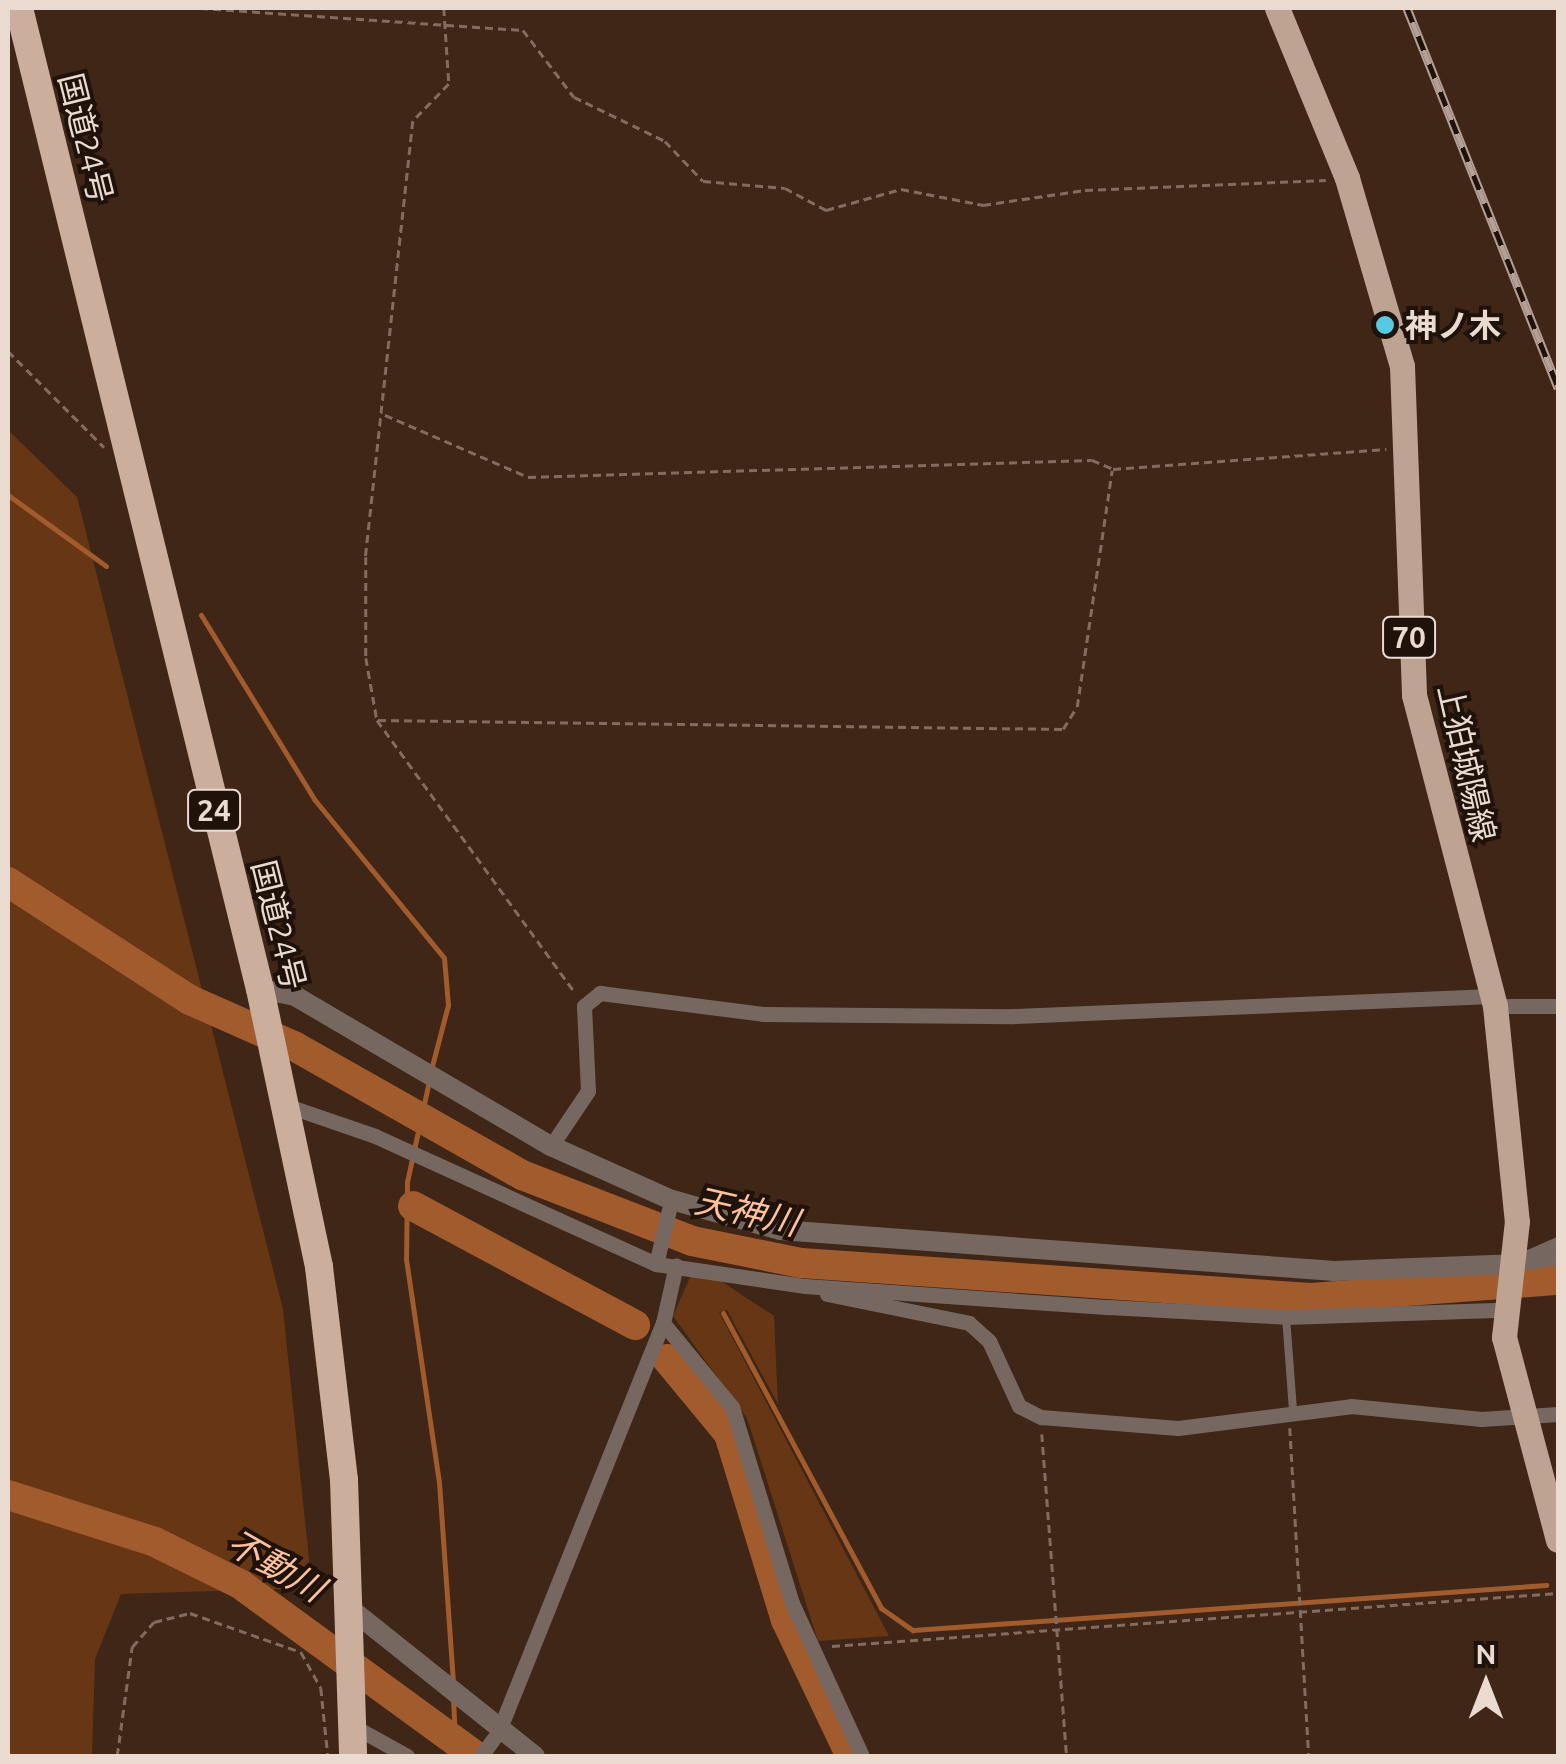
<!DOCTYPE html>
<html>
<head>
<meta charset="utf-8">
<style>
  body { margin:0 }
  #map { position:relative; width:1566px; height:1764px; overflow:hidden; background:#3f2616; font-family:Ubuntu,"Noto Sans JP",sans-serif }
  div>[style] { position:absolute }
  .green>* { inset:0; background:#673614 }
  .stream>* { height:5px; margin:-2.5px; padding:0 2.5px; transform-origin:2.5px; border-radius:2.5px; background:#a15b2d }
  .river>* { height:30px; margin:-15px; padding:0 15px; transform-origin:15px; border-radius:15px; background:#a15b2d }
  .path>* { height:2.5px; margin-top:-1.25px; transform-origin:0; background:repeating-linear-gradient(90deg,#826c5e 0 8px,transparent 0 13px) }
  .service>* { height:8px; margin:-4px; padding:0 4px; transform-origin:4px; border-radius:4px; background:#766861 }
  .minor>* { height:15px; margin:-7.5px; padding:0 7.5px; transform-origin:7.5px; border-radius:7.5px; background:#766861 }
  .tertiary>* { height:20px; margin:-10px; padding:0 10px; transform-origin:10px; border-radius:10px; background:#766861 }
  .primary>* { height:25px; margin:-12.5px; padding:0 12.5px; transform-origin:12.5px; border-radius:12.5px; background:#bea393 }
  .trunk>* { height:28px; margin:-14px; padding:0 14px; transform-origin:14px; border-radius:14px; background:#ccae9d }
  .rail>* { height:9px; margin-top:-4.5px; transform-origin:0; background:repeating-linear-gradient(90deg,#1e120b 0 15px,#b39f93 0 30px); box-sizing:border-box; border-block:2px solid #b39f93 }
  .dots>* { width:28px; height:28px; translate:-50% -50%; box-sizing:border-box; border:5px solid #1e120b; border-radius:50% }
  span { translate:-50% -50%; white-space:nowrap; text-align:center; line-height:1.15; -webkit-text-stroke:8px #1e120b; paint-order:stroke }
  .shield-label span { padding:2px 8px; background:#1e120b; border:2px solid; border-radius:8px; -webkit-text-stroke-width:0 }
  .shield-label { font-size:30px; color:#ebdad0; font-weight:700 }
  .street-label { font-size:32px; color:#ebdad0 }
  .poi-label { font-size:32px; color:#ebdad0; font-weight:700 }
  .left { translate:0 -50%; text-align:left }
  .water-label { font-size:35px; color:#fcc09d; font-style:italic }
  .frame { position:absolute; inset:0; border:10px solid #ebdad0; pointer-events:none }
  .north { position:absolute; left:1436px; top:1634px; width:100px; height:100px; -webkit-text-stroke:8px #1e120b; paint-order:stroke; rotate:0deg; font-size:28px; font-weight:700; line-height:40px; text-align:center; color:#ebdad0 }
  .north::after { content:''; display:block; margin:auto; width:35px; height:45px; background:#ebdad0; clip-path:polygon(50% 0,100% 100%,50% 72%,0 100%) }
</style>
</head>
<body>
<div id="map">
  <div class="green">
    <i style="clip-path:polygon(8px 430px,77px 497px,283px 1309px,312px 1588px,121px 1594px,95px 1659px,92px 1756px,8px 1756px)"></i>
    <i style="clip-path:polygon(691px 1275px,721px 1281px,774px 1316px,778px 1404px,727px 1310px,719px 1312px,889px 1636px,818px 1641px,747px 1418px,673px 1316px)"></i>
  </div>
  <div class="stream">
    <i style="left:8px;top:495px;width:121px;rotate:35.9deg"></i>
    <i style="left:201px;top:615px;width:216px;rotate:58.4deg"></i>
    <i style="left:314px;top:799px;width:205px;rotate:50.7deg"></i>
    <i style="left:444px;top:958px;width:47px;rotate:85.1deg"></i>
    <i style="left:448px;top:1005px;width:67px;rotate:104.7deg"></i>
    <i style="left:429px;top:1081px;width:103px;rotate:102.3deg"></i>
    <i style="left:407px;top:1182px;width:77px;rotate:90.7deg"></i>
    <i style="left:406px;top:1259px;width:225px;rotate:81.6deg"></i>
    <i style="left:439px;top:1482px;width:200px;rotate:86deg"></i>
    <i style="left:692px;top:1241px;width:8px;rotate:50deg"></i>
    <i style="left:723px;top:1313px;width:335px;rotate:61.8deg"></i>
    <i style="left:881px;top:1608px;width:39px;rotate:35deg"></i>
    <i style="left:913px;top:1630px;width:635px;rotate:-4.07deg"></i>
    <i style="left:453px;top:1698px;width:43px;rotate:87.3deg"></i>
  </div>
  <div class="river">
    <i style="left:8px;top:882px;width:217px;rotate:33deg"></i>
    <i style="left:190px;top:1000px;width:114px;rotate:23.9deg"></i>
    <i style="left:294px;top:1046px;width:262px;rotate:29.5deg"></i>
    <i style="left:522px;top:1175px;width:182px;rotate:21.2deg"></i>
    <i style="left:692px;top:1241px;width:111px;rotate:11.4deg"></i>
    <i style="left:801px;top:1263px;width:511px;rotate:3.93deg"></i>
    <i style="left:1311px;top:1298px;width:248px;rotate:-4.2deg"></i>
    <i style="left:413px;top:1206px;width:252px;rotate:28.2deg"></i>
    <i style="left:667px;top:1359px;width:97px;rotate:50.4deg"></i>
    <i style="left:729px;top:1434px;width:195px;rotate:73deg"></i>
    <i style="left:786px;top:1620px;width:151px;rotate:64.5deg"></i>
    <i style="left:8px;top:1495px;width:154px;rotate:17.7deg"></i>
    <i style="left:155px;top:1542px;width:95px;rotate:26.3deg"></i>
    <i style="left:240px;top:1584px;width:292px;rotate:36.1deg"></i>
  </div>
  <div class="path">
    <i style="left:200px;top:8px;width:324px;rotate:3.9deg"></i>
    <i style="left:523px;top:30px;width:84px;rotate:52.7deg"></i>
    <i style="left:574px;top:97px;width:101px;rotate:25.8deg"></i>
    <i style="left:665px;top:141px;width:55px;rotate:46.5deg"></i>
    <i style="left:703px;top:181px;width:82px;rotate:4.9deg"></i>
    <i style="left:785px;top:188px;width:47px;rotate:28.2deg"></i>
    <i style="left:826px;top:210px;width:78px;rotate:-15.6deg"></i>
    <i style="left:901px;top:189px;width:84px;rotate:11deg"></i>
    <i style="left:983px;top:205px;width:103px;rotate:-8.4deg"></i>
    <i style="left:1085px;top:190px;width:241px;rotate:-2.4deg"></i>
    <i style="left:444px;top:8px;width:76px;rotate:86.2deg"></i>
    <i style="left:449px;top:84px;width:52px;rotate:134.2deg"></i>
    <i style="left:413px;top:121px;width:439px;rotate:96.2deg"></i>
    <i style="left:366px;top:557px;width:101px;rotate:90deg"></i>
    <i style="left:366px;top:658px;width:63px;rotate:79.9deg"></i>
    <i style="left:377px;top:720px;width:335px;rotate:54deg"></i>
    <i style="left:8px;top:351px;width:136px;rotate:45deg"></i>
    <i style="left:385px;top:415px;width:156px;rotate:23.4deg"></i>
    <i style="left:528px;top:477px;width:564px;rotate:-1.73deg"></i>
    <i style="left:1092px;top:460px;width:23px;rotate:23deg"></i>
    <i style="left:1113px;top:469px;width:274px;rotate:-4.2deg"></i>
    <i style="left:378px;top:720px;width:685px;rotate:0.75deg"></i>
    <i style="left:1063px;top:729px;width:26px;rotate:-58deg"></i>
    <i style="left:1077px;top:707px;width:239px;rotate:-81.6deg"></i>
    <i style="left:1290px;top:1428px;width:329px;rotate:86.7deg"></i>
    <i style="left:1042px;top:1434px;width:323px;rotate:85.6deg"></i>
    <i style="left:832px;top:1646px;width:728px;rotate:-4.18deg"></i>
    <i style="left:117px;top:1756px;width:110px;rotate:-82.2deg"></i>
    <i style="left:132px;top:1647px;width:33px;rotate:-49deg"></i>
    <i style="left:154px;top:1622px;width:37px;rotate:-14deg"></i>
    <i style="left:190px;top:1613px;width:118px;rotate:19.4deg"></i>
    <i style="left:301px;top:1652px;width:41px;rotate:60.9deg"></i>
    <i style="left:321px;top:1688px;width:68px;rotate:84.1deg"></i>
  </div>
  <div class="service">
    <i style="left:1286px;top:1317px;width:94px;rotate:85.7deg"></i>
  </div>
  <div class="minor">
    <i style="left:1495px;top:1006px;width:63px"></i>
    <i style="left:288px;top:1106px;width:92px;rotate:19deg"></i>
    <i style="left:375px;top:1136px;width:309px;rotate:24.5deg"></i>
    <i style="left:656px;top:1264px;width:151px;rotate:8.4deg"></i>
    <i style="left:805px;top:1286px;width:305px;rotate:4deg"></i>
    <i style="left:1109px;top:1307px;width:177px;rotate:3.2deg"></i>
    <i style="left:1286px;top:1317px;width:216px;rotate:-1.9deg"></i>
    <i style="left:551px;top:1146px;width:66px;rotate:-56.1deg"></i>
    <i style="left:588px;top:1091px;width:85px;rotate:-92.7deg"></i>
    <i style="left:584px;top:1006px;width:21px;rotate:-39deg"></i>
    <i style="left:600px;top:993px;width:164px;rotate:7.3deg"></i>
    <i style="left:763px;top:1014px;width:250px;rotate:0.5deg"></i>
    <i style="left:1013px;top:1016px;width:479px;rotate:-2.4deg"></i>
    <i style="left:1527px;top:1262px;width:31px;rotate:-9deg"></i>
    <i style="left:656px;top:1264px;width:56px;rotate:-76.5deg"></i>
    <i style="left:1513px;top:1264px;width:49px;rotate:-24deg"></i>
    <i style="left:827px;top:1294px;width:145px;rotate:11.5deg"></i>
    <i style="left:969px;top:1323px;width:27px;rotate:42deg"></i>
    <i style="left:989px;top:1341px;width:72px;rotate:65.2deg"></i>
    <i style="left:1019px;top:1406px;width:25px;rotate:27deg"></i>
    <i style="left:1041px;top:1417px;width:137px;rotate:4.6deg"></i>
    <i style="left:1178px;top:1428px;width:174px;rotate:-7.2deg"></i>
    <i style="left:1351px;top:1406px;width:131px;rotate:5.7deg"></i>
    <i style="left:1481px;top:1419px;width:77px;rotate:-3.7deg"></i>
    <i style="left:663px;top:1323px;width:109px;rotate:50.6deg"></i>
    <i style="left:732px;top:1407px;width:205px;rotate:73deg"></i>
    <i style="left:792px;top:1603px;width:168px;rotate:65.4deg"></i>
    <i style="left:353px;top:1726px;width:62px;rotate:29.1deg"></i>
    <i style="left:500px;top:1728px;width:437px;rotate:-68.1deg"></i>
    <i style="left:663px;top:1323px;width:59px;rotate:-77.4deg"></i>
    <i style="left:481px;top:1756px;width:22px;rotate:-54deg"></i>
  </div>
  <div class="tertiary">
    <i style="left:260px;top:989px;width:36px;rotate:11deg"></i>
    <i style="left:295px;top:996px;width:297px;rotate:30.4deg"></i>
    <i style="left:551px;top:1146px;width:133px;rotate:24.1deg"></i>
    <i style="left:672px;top:1200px;width:112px;rotate:15.5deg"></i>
    <i style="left:780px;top:1230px;width:556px;rotate:4.23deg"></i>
    <i style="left:1334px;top:1271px;width:179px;rotate:-2.2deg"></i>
    <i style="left:352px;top:1610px;width:234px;rotate:38.6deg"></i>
  </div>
  <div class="primary">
    <i style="left:1277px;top:8px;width:184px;rotate:67.6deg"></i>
    <i style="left:1347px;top:178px;width:196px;rotate:73.7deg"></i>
    <i style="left:1402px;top:366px;width:329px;rotate:87.9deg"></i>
    <i style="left:1414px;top:695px;width:321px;rotate:75.4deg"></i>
    <i style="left:1495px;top:1006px;width:216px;rotate:84.2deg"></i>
    <i style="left:1517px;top:1221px;width:117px;rotate:96.4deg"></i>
    <i style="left:1504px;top:1337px;width:210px;rotate:75.1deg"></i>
  </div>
  <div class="trunk">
    <i style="left:19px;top:8px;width:1010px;rotate:76.2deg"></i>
    <i style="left:260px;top:989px;width:284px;rotate:78deg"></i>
    <i style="left:319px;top:1267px;width:214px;rotate:83.3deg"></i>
    <i style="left:344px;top:1480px;width:276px;rotate:88.1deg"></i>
  </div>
  <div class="rail">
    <i style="left:1407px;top:8px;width:409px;rotate:68.3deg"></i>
  </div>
  <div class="dots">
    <i style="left:1385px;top:325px;background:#57c9e2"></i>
  </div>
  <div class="shield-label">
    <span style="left:1409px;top:637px">70</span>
    <span style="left:214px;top:810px">24</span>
  </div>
  <div class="street-label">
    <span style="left:86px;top:138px;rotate:76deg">国道24号</span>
    <span style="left:1467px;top:763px;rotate:77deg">上狛城陽線</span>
    <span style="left:279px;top:925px;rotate:76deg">国道24号</span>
  </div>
  <div class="poi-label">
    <span class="left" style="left:1405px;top:325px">神ノ木</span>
  </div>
  <div class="water-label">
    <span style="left:747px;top:1211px;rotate:13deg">天神川</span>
    <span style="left:276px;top:1565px;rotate:30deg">不動川</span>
  </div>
  <div class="frame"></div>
  <div class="north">N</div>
</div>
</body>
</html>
